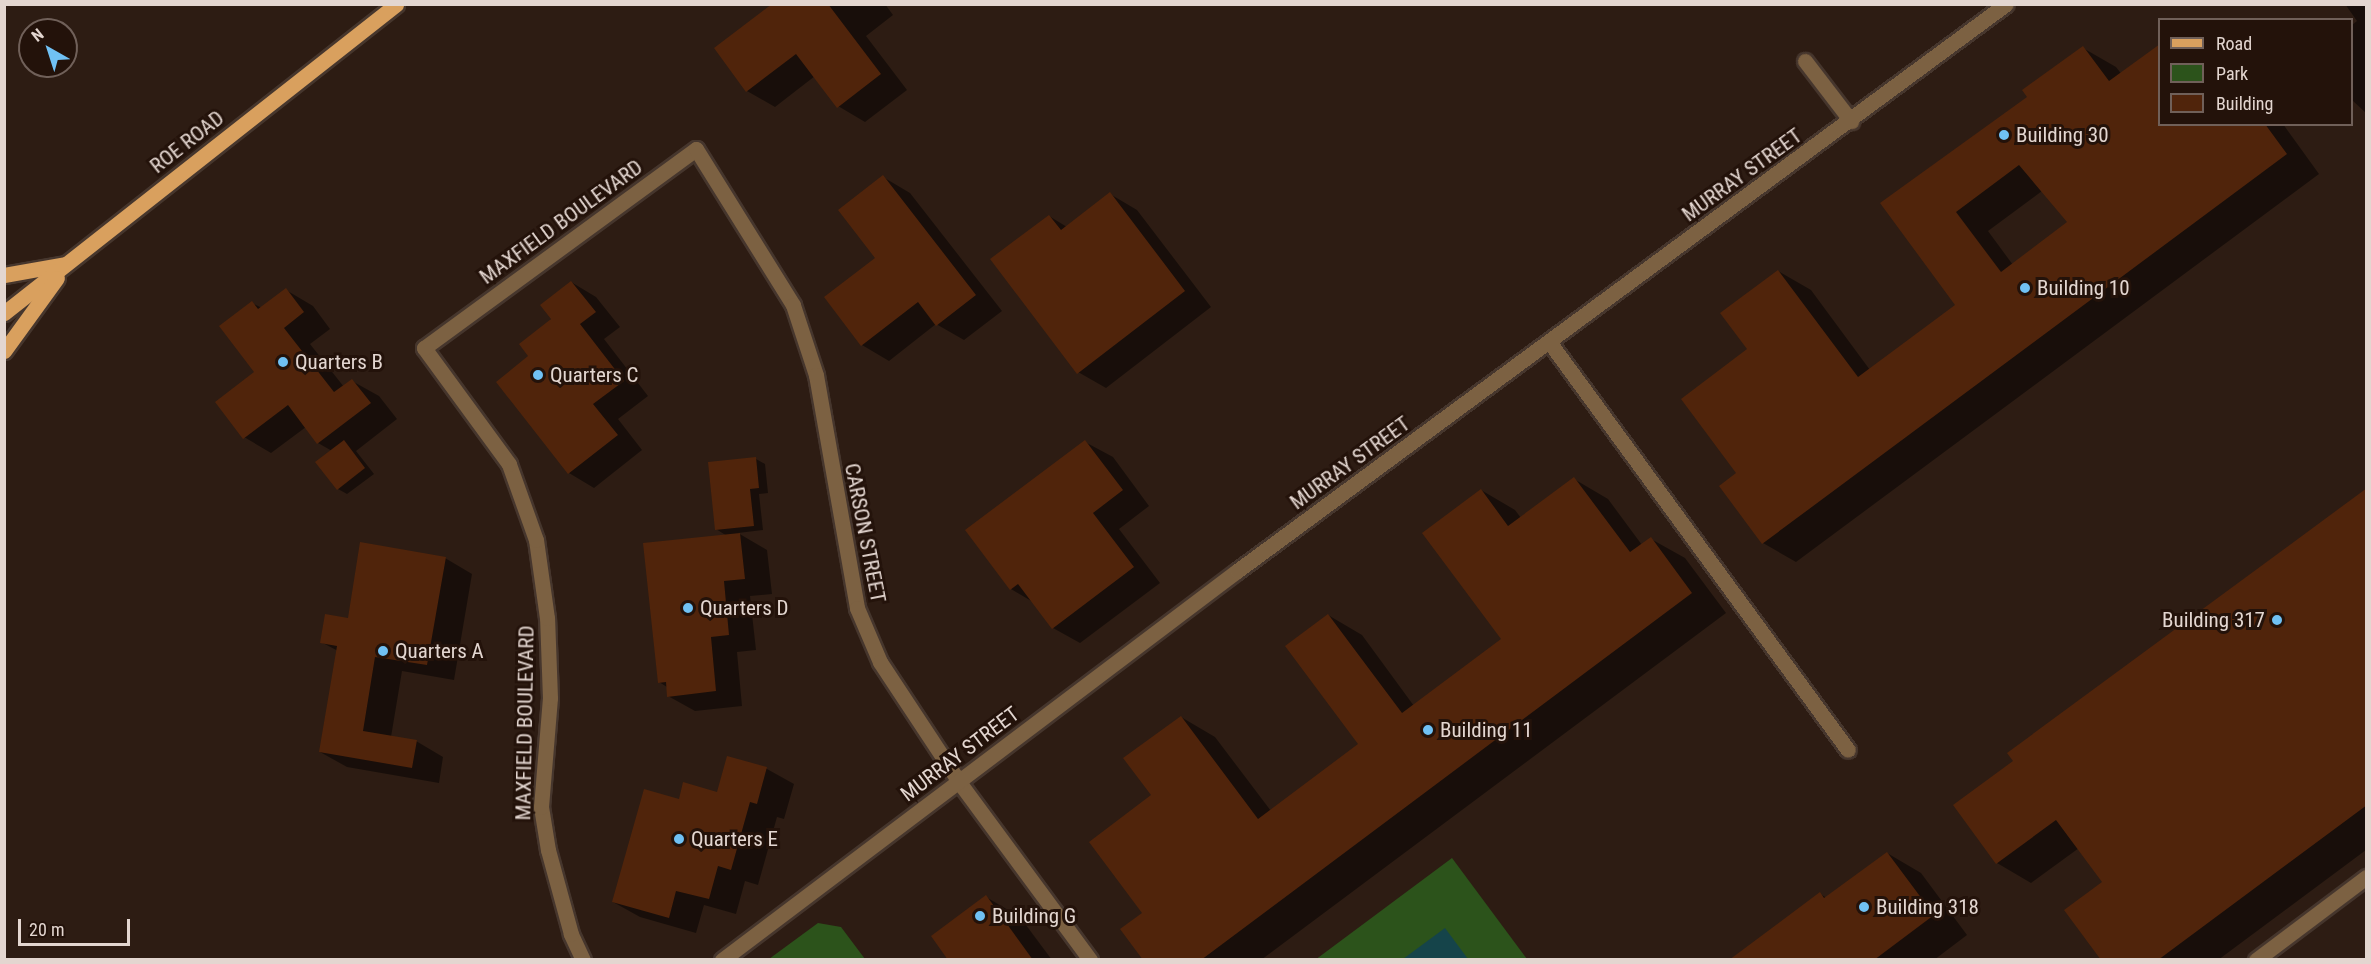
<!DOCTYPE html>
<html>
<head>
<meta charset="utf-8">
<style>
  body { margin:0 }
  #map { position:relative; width:2371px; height:964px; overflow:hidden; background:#2d1c13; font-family:"Roboto Condensed",sans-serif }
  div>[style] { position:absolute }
  .green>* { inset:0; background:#2c531b }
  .water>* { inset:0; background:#15444a }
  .shadow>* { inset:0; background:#0007 }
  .building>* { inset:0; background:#50240b }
  .roads { filter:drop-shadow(2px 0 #46362d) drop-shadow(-2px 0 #46362d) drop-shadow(0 2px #46362d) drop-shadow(0 -2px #46362d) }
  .minor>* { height:15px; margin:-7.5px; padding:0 7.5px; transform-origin:7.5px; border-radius:7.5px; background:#7c6142 }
  .major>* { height:15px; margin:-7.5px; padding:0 7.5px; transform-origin:7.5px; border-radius:7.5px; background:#d9a05e }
  .dots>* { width:16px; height:16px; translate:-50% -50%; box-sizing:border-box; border:3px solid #23120a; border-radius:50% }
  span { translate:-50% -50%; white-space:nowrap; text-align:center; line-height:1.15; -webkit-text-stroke:6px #23120a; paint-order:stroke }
  .poi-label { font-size:21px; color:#e3d6d0 }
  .left { translate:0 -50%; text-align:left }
  .right { translate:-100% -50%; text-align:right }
  .street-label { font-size:21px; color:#e3d6d0 }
  .frame { position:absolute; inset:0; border:6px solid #e3d6d0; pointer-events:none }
  .legend { position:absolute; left:2158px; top:18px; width:195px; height:108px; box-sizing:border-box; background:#23120a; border:2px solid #706059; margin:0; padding:8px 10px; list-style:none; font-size:18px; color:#e3d6d0 }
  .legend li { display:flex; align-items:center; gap:12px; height:30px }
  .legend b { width:30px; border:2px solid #706059 }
  .north { position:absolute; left:18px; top:18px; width:60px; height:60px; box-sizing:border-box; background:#23120a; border:2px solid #706059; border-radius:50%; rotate:321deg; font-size:16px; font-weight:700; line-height:24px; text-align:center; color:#e3d6d0 }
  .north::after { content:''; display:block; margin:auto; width:21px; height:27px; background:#70c1f4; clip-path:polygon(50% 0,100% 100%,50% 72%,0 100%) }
  .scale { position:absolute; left:18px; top:919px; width:112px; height:27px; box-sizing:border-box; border:3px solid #e3d6d0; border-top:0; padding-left:8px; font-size:18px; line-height:21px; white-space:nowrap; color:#e3d6d0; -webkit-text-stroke:4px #23120a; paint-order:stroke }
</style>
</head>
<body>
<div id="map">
  <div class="green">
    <i style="clip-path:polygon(1452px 858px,1527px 959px,1315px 960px)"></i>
    <i style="clip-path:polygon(818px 923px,841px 927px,865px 959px,769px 959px)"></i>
  </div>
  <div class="water">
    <i style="clip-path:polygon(1445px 928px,1468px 959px,1403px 959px)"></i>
  </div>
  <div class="shadow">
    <i style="clip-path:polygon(774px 4px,885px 4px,893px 15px,866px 36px,907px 90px,865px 122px,838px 106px,815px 76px,775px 107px,747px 91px,716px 49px)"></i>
    <i style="clip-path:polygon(2345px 4px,2366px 4px,2366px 113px,2352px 100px,2352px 25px,2357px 21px)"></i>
    <i style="clip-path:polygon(evenodd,2083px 48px,2116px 67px,2160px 124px,2283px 124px,2319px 174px,1796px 562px,1763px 543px,1738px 474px,1749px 350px,1778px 271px,1811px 290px,1870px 370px,1957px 305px,1882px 204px,2029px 97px,2083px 48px,2042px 191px,2069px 223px,2013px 265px,1988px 231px,2042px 191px)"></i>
    <i style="clip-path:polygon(883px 177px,910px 193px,1002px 311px,964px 340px,936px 324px,889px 361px,862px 345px,877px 258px)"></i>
    <i style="clip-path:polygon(1110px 194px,1137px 210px,1211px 307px,1106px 388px,1078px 372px,1049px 216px,1067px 227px)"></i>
    <i style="clip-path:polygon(571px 282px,596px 297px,620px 327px,604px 339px,648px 396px,618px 419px,642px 450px,594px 488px,569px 473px,530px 357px)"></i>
    <i style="clip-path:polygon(286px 290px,313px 306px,330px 329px,310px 344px,344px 387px,352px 381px,379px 396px,397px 419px,356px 451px,374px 474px,347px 494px,338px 489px,332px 451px,318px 443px,306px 427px,271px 453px,244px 437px,256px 372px,252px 303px,262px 308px)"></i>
    <i style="clip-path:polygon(1085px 442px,1113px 457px,1149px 506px,1119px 529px,1160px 583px,1080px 643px,1053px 628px,1033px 602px,1011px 589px)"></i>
    <i style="clip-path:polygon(756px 459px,765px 464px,768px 493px,759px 494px,763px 530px,738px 533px,767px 550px,772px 594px,750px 596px,756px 650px,737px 652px,742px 706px,695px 711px,668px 696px,667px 687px,659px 682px,727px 536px,716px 529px)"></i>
    <i style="clip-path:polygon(1574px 479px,1608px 499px,1642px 545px,1651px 539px,1685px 558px,1726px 613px,1261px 960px,1145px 960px,1153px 796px,1181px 717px,1215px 737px,1271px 811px,1360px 745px,1328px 615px,1362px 635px,1414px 706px,1503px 639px,1481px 490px,1515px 510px,1521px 518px)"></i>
    <i style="clip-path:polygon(2366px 490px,2366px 850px,2218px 960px,2103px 960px,2104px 883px,2079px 848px,2031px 883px,1997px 863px)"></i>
    <i style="clip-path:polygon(445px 558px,472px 574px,454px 680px,402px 671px,391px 737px,416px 741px,443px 757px,439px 783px,347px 767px,320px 752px,338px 651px,321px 642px,349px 619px)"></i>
    <i style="clip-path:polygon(728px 758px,767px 769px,794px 784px,784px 819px,777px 817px,758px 885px,745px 881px,736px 914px,704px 905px,696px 933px,640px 917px,613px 902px,680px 800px,718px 793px)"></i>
    <i style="clip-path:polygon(1887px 853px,1921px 873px,1967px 935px,1934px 960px,1732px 960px,1820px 894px,1827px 898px)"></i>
    <i style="clip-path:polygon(986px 897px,1020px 917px,1052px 960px,950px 960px)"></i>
  </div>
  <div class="building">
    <i style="clip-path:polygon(772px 4px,828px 4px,881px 74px,837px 108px,796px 54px,746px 92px,714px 48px)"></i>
    <i style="clip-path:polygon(evenodd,2160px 44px,2160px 124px,2265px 124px,2287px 154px,1762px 544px,1719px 486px,1736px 473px,1681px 399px,1747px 349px,1720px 313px,1778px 270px,1858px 377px,1955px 305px,1880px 203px,2027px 97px,2022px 90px,2083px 46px,2109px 81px,2160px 44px,2019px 165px,2067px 222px,2001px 272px,1956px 212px,2019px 165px)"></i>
    <i style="clip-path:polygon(883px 175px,976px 295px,936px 326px,918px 302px,861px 346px,824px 297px,875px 258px,838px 210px)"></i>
    <i style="clip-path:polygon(1110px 192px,1185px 291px,1077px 374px,990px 259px,1049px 215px,1061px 230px)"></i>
    <i style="clip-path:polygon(571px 281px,596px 312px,580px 324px,624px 381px,593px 404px,618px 435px,568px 474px,496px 382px,528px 356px,519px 344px,551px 319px,540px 305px)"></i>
    <i style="clip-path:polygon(286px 288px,304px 312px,284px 328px,334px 392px,352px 379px,371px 403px,317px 444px,288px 405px,243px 439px,215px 402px,254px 372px,219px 326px,252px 301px,258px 309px)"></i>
    <i style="clip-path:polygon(344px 440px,365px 468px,337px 490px,315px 462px)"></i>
    <i style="clip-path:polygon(1085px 440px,1123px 490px,1093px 513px,1134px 567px,1052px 629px,1018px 584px,1010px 590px,965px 530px)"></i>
    <i style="clip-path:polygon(756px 457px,759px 488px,750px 489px,754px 526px,715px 530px,708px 462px)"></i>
    <i style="clip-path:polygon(1574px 477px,1630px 552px,1651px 537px,1692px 593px,1201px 960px,1143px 960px,1120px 929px,1142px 913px,1089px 842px,1151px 795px,1123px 758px,1181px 716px,1258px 819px,1358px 744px,1285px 646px,1328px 614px,1402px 713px,1501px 639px,1422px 533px,1481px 489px,1508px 526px)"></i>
    <i style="clip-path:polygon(2367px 488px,2367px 805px,2158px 960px,2101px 960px,2064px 910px,2102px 882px,2056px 820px,1996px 864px,1953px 805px,2013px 761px,2007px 753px)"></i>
    <i style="clip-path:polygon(740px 533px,745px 579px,724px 581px,729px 635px,711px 637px,716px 691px,667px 697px,666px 682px,658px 683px,643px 543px)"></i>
    <i style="clip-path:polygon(360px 542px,446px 557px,427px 665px,375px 657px,363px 731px,417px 740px,412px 768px,319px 752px,337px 646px,320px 643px,325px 614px,348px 618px)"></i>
    <i style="clip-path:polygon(727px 756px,767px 767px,757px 804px,750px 802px,731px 870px,718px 866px,709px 899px,676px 891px,669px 918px,612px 902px,644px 789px,679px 799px,683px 782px,717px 792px)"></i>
    <i style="clip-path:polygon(1887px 852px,1934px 915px,1874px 960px,1729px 960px,1820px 892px,1824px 898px)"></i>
    <i style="clip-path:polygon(986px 895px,1033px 960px,948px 960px,931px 936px)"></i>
  </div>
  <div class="roads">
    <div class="minor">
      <i style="left:1805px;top:61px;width:76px;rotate:52.5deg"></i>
      <i style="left:1550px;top:343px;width:504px;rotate:53.79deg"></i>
      <i style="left:583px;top:960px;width:29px;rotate:-115deg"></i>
      <i style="left:571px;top:934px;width:87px;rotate:-105.3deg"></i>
      <i style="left:548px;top:850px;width:44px;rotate:-99.2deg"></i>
      <i style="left:541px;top:807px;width:109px;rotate:-85.3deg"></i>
      <i style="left:550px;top:698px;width:80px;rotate:-92.1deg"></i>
      <i style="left:547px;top:618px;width:79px;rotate:-98deg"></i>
      <i style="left:536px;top:540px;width:81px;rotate:-109.6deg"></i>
      <i style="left:509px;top:464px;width:144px;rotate:-126.2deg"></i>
      <i style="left:424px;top:348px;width:337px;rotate:-36.2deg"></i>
      <i style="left:696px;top:149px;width:184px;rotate:58.1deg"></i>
      <i style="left:793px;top:305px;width:74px;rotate:71.8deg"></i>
      <i style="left:816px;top:375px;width:237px;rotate:80deg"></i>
      <i style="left:857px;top:608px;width:59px;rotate:66.9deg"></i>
      <i style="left:880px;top:662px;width:144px;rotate:56.6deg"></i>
      <i style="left:959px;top:782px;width:221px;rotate:53.6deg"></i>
      <i style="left:722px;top:960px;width:645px;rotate:-37.07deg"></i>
      <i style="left:1237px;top:571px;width:955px;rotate:-36.4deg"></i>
      <i style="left:2256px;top:960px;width:138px;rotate:-37deg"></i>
    </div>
    <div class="major">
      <i style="left:4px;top:275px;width:62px;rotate:-10.2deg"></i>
      <i style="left:4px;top:313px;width:499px;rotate:-38.2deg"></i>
      <i style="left:4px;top:351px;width:90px;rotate:-54deg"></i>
    </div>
  </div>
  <div class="dots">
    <i style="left:2004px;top:135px;background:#70c1f4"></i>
    <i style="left:2025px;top:288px;background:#70c1f4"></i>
    <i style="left:283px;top:362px;background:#70c1f4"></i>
    <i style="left:538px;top:375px;background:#70c1f4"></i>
    <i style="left:688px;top:608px;background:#70c1f4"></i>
    <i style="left:2277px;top:620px;background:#70c1f4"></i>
    <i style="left:383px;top:651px;background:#70c1f4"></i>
    <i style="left:1428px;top:730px;background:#70c1f4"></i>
    <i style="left:679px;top:839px;background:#70c1f4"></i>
    <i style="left:1864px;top:907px;background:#70c1f4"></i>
    <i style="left:980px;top:916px;background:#70c1f4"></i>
  </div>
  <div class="poi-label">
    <span class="left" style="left:2016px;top:135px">Building 30</span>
    <span class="left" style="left:2037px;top:288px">Building 10</span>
    <span class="left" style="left:295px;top:362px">Quarters B</span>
    <span class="left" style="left:550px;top:375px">Quarters C</span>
    <span class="left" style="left:700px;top:608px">Quarters D</span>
    <span class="right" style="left:2265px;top:620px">Building 317</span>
    <span class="left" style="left:395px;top:651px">Quarters A</span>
    <span class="left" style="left:1440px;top:730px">Building 11</span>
    <span class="left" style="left:691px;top:839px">Quarters E</span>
    <span class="left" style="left:1876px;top:907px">Building 318</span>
    <span class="left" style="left:992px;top:916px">Building G</span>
  </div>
  <div class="street-label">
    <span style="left:187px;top:142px;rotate:-38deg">ROE ROAD</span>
    <span style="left:1742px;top:175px;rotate:-36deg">MURRAY STREET</span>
    <span style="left:561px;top:222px;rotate:-36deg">MAXFIELD BOULEVARD</span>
    <span style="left:1350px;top:463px;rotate:-36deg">MURRAY STREET</span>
    <span style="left:865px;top:533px;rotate:79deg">CARSON STREET</span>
    <span style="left:525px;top:723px;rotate:-89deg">MAXFIELD BOULEVARD</span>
    <span style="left:960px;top:754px;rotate:-37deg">MURRAY STREET</span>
  </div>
  <div class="frame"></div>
  <ul class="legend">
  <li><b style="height:8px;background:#d9a05e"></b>Road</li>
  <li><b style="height:16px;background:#2c531b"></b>Park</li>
  <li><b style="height:16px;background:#50240b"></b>Building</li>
  </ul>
  <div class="north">N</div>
  <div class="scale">20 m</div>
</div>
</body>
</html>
